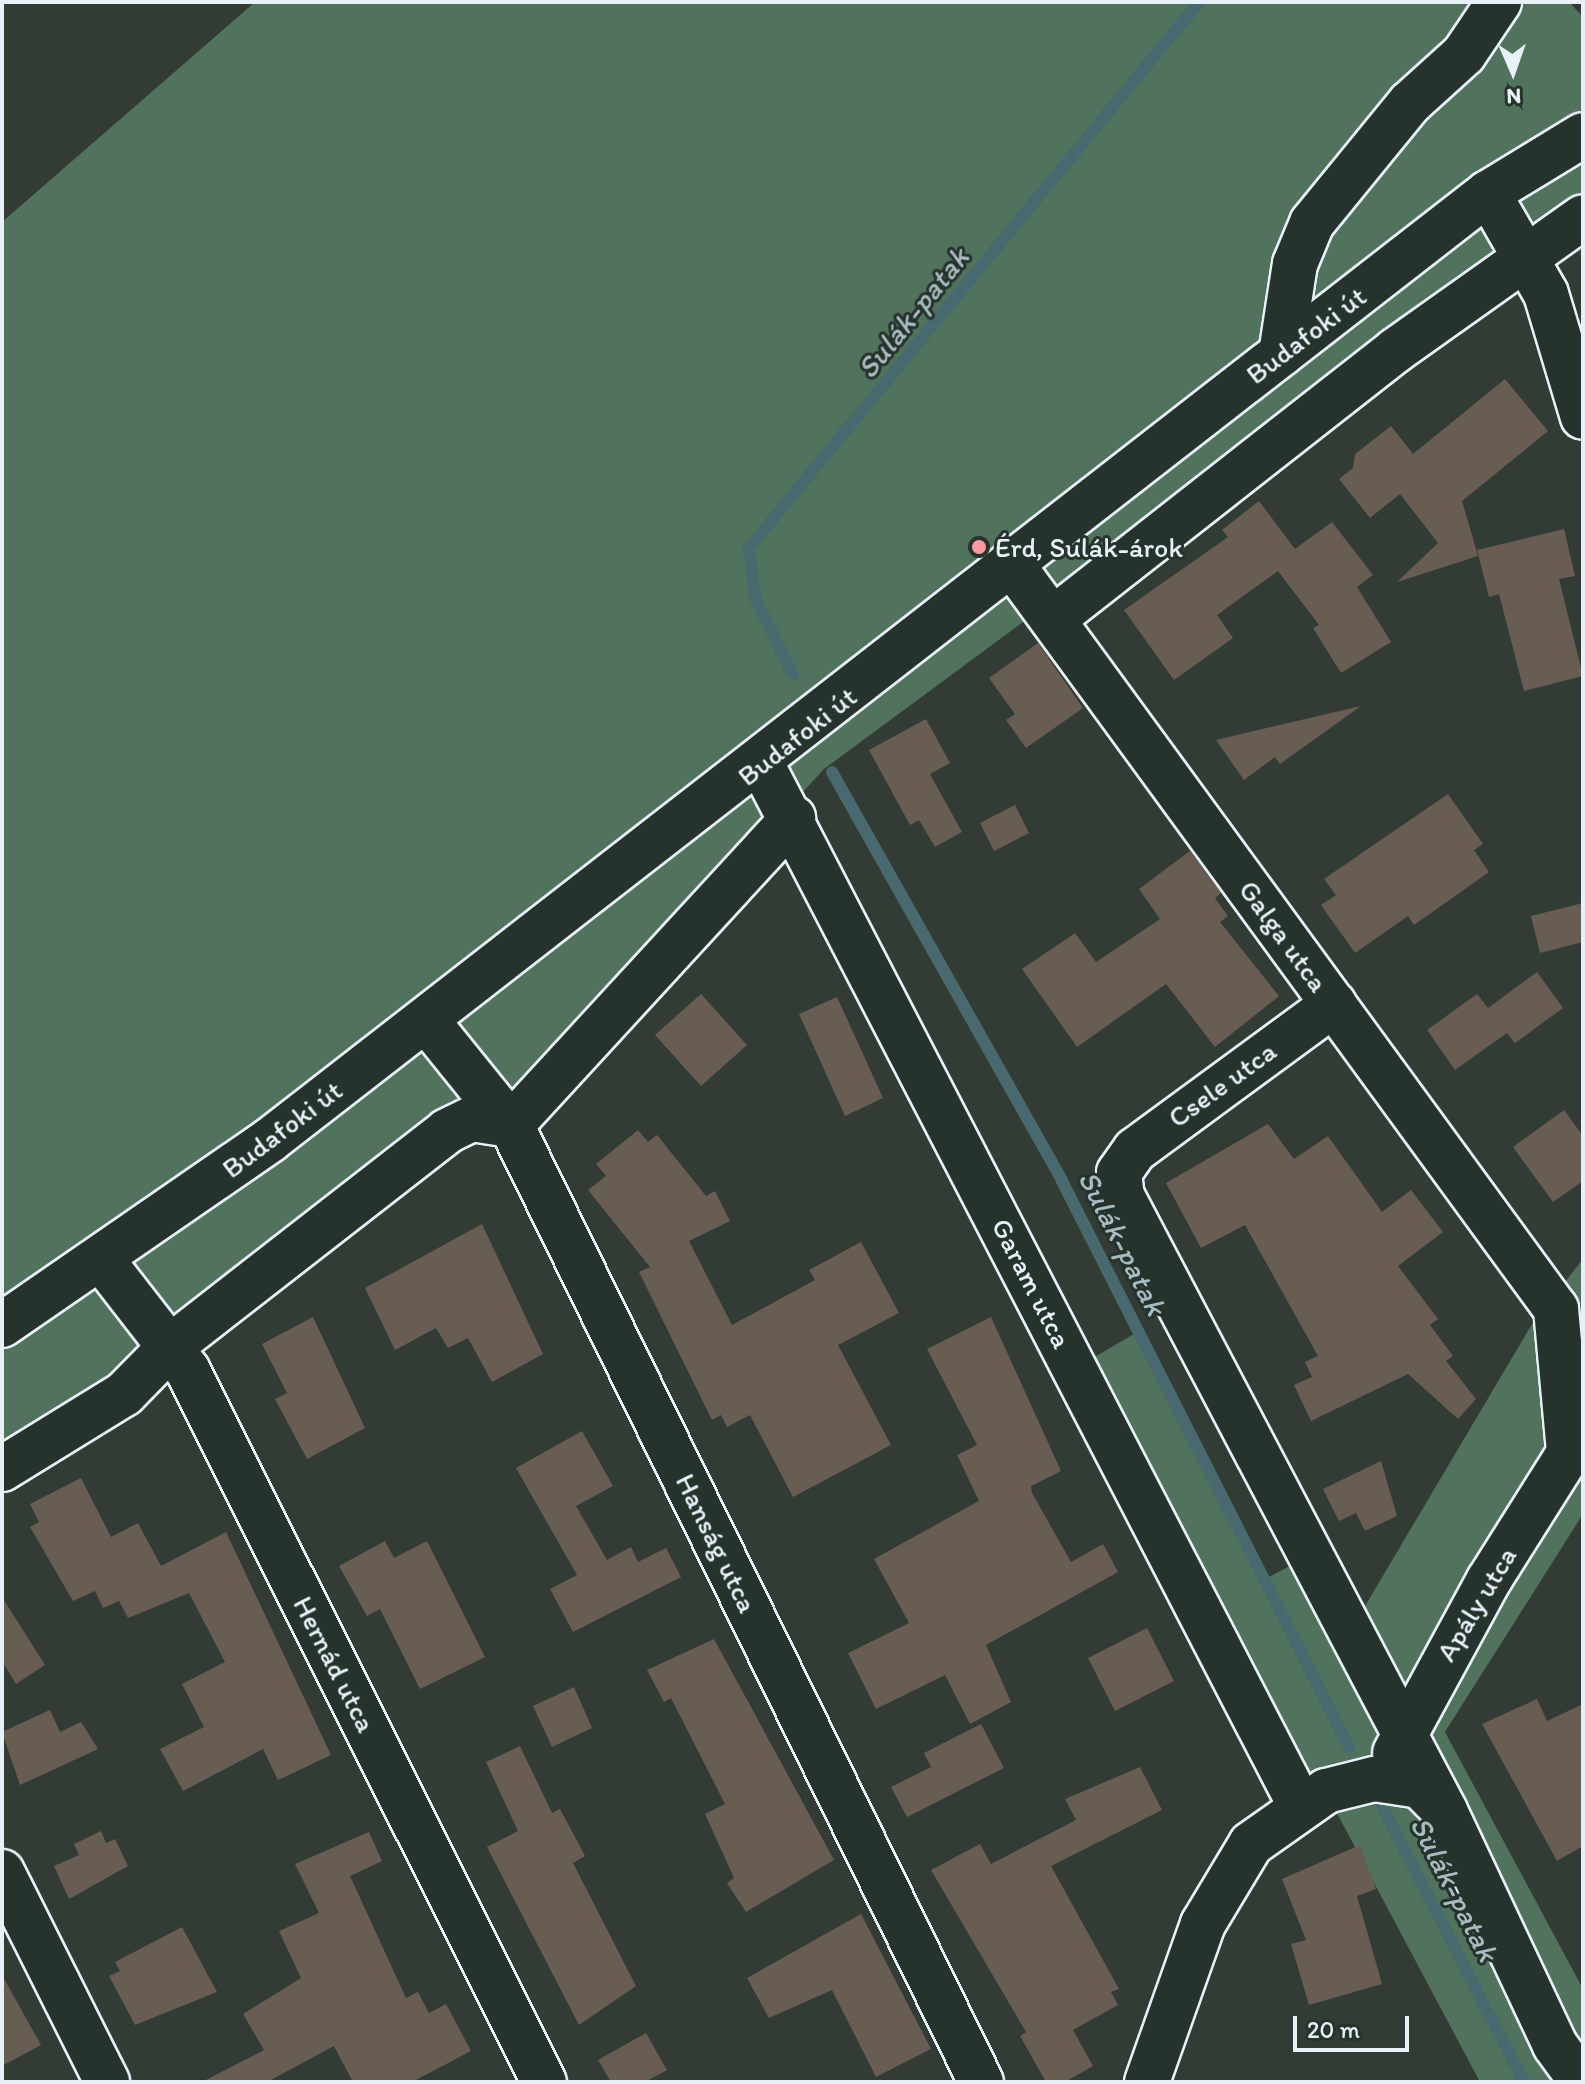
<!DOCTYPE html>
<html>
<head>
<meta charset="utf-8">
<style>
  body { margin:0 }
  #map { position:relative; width:1585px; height:2084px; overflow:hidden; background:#333b35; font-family:Itim,sans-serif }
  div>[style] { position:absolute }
  .green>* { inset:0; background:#51725d }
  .stream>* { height:12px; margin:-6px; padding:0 6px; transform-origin:6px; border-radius:6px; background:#486a6f }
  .building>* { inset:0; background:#685d53 }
  .roads { filter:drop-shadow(2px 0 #e8f1f8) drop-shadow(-2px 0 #e8f1f8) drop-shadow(0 2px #e8f1f8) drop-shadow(0 -2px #e8f1f8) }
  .minor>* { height:44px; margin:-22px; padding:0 22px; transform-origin:22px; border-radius:22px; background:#26332d }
  .primary>* { height:44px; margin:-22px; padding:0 22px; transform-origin:22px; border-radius:22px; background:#26332d }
  .dots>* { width:22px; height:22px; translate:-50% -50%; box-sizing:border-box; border:4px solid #26332d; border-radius:50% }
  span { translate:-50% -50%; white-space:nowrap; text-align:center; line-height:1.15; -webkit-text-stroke:6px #26332d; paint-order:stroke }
  .street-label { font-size:28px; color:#e8f1f8 }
  .poi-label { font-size:28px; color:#e8f1f8 }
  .left { translate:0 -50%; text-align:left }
  .water-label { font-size:30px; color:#a8bbc1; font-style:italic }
  .frame { position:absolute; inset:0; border:4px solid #e8f1f8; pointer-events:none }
  .north { position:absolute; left:1473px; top:32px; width:80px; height:80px; -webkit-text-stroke:6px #26332d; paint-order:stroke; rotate:178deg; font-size:22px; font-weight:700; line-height:32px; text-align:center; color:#e8f1f8 }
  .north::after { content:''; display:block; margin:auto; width:28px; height:36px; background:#e8f1f8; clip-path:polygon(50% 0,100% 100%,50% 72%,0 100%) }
  .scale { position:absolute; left:1293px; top:2016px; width:116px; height:36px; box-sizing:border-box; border:4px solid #e8f1f8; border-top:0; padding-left:10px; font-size:24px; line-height:28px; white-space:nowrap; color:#e8f1f8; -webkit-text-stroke:6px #26332d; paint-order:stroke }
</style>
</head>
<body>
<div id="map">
  <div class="green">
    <i style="clip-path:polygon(255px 2px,1569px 2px,1583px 17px,1583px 209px,824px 769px,523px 1097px,2px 1452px,2px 222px)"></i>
    <i style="clip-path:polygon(1583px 1259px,1583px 1514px,1445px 1732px,1583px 1989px,1583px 2082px,1480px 2082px,1339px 1817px,1290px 1757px,1086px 1362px,1139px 1331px,1269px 1577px,1301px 1560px,1342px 1645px,1532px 1324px)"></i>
  </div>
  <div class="stream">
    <i style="left:793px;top:675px;width:86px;rotate:-116.3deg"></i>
    <i style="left:755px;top:598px;width:50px;rotate:-96.8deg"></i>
    <i style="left:749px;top:548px;width:708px;rotate:-50.51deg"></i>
    <i style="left:832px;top:772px;width:469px;rotate:60.6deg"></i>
    <i style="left:1062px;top:1181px;width:635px;rotate:63.11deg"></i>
    <i style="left:1382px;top:1806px;width:310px;rotate:62.8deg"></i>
  </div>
  <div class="building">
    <i style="clip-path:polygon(1505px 379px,1548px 431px,1462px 501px,1478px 556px,1397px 582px,1438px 543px,1400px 494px,1370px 518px,1339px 479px,1353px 468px,1355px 454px,1391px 426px,1413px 454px)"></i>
    <i style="clip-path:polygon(1259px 501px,1295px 549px,1332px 522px,1373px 575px,1357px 587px,1391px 642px,1341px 673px,1313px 628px,1319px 625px,1278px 571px,1217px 615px,1233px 638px,1174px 680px,1124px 610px,1228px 537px,1222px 530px)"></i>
    <i style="clip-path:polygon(1564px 529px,1575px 576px,1559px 579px,1583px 676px,1524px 691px,1499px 594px,1489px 597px,1477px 550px)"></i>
    <i style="clip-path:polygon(1038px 643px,1083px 708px,1026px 748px,1006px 720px,1015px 714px,989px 678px)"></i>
    <i style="clip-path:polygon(1361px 706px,1280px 764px,1275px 757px,1244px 780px,1216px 740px)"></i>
    <i style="clip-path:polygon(926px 719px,950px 763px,930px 774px,962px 832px,935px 847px,919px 820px,910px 825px,869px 750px)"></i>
    <i style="clip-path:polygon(1448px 794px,1483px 844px,1474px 850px,1489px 872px,1414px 925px,1408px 916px,1355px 953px,1321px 905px,1336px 895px,1324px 879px)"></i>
    <i style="clip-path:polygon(1015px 805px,1029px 833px,994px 851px,980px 823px)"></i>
    <i style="clip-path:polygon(1190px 851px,1221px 893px,1215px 898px,1228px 916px,1220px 922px,1279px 996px,1215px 1047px,1166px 984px,1077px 1047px,1022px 969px,1075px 933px,1096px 962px,1160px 919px,1139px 889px)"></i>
    <i style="clip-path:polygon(1583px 903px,1583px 942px,1540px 953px,1531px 916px)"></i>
    <i style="clip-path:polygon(1537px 972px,1563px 1008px,1515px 1043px,1507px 1033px,1455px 1070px,1427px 1030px,1477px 994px,1488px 1008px)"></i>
    <i style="clip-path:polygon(701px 994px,747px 1045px,701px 1086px,655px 1035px)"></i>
    <i style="clip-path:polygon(837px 997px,883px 1098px,845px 1116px,799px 1014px)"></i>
    <i style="clip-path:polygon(1564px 1110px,1583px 1136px,1583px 1181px,1553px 1202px,1513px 1147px)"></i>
    <i style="clip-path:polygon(1268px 1124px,1294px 1159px,1328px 1136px,1382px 1212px,1411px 1190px,1443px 1232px,1398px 1266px,1438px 1319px,1430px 1325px,1453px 1356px,1446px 1361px,1476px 1399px,1458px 1419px,1408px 1374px,1311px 1421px,1294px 1385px,1312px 1377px,1305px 1362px,1318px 1356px,1245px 1225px,1201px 1248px,1166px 1183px)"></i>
    <i style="clip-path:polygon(638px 1130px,648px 1142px,657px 1135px,706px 1196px,715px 1191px,730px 1221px,689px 1241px,732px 1325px,815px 1280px,809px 1270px,861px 1242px,899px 1313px,838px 1345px,891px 1445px,793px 1497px,750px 1415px,727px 1427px,721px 1415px,712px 1420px,639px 1272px,650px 1267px,588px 1190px,606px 1176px,596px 1164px)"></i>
    <i style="clip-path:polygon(482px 1224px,543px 1354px,492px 1382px,468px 1338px,448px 1348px,436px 1328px,395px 1350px,365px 1288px)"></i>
    <i style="clip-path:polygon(313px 1317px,365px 1428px,307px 1459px,275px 1399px,287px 1393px,262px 1344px)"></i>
    <i style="clip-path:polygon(991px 1317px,1061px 1471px,1031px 1486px,1032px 1493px,1071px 1562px,1103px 1544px,1118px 1572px,986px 1645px,1011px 1702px,970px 1724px,945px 1675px,876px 1709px,848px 1653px,909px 1623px,874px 1559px,979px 1501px,957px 1455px,977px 1445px,927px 1349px)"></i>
    <i style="clip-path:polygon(582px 1431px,613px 1486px,576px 1506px,607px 1560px,631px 1547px,638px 1562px,666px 1548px,681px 1577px,573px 1632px,550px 1589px,577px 1575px,516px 1468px)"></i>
    <i style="clip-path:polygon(1381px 1461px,1397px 1516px,1365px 1531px,1356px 1513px,1339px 1521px,1323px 1489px)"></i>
    <i style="clip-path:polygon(81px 1478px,111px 1537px,138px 1523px,161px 1566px,226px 1532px,331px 1755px,278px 1780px,263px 1749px,183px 1791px,160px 1749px,204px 1727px,182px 1684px,225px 1662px,189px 1593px,128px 1618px,119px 1601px,103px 1608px,95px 1591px,73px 1601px,30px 1527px,39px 1522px,30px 1504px)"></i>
    <i style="clip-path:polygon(385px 1541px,394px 1558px,427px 1541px,485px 1657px,420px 1689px,380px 1609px,367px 1616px,339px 1566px)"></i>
    <i style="clip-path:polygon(2px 1597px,45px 1665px,16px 1684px,2px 1661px)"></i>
    <i style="clip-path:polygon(1147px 1628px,1174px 1681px,1115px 1711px,1088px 1658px)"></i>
    <i style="clip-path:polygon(714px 1639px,834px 1860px,746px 1912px,727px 1883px,734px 1878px,705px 1814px,725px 1804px,671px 1698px,664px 1702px,647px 1670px)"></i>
    <i style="clip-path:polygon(574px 1687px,592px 1728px,552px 1747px,533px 1706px)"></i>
    <i style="clip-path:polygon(1537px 1699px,1547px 1721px,1583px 1704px,1583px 1846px,1557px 1861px,1482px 1724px)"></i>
    <i style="clip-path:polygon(50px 1710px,60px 1732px,81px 1722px,98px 1749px,20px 1785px,2px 1732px)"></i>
    <i style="clip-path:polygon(981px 1724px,1004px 1768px,907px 1817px,891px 1787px,931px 1767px,924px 1753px)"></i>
    <i style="clip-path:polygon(520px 1746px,552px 1813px,560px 1809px,585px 1856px,573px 1863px,636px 1986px,579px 2025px,487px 1847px,518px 1831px,486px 1762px)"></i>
    <i style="clip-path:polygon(1140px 1767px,1162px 1810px,1051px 1866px,1119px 1989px,1111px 1992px,1118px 2005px,1073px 2030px,1093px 2066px,1065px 2082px,1046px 2082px,1020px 2036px,1026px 2032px,931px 1870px,980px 1844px,991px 1864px,1076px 1820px,1065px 1799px)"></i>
    <i style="clip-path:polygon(101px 1831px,106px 1843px,115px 1839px,128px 1866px,69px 1899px,54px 1866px,79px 1855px,74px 1844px)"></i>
    <i style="clip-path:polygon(369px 1832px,382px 1861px,350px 1876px,406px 1998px,418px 1992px,429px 2013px,446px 2004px,471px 2051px,412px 2082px,353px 2082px,334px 2046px,267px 2082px,202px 2082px,264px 2050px,243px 2014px,301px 1978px,279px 1931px,319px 1913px,295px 1864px)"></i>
    <i style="clip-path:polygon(1360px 1845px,1376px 1889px,1357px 1896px,1382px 1984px,1309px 2005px,1291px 1944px,1306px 1940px,1282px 1879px)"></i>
    <i style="clip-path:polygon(861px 1914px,931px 2049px,876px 2077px,832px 1990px,769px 2018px,747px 1978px)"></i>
    <i style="clip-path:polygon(182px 1927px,217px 1992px,135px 2025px,109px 1976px,120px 1971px,115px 1962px)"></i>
    <i style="clip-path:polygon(2px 1975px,41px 2045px,2px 2066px)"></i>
    <i style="clip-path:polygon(646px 2033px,667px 2070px,645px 2082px,611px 2082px,598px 2060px)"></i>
  </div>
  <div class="roads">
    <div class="minor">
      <i style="left:1488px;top:193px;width:116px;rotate:60.1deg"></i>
      <i style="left:1546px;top:294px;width:128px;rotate:73.3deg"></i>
      <i style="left:1281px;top:354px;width:91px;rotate:-81.2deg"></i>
      <i style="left:1295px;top:264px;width:44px;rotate:-67.5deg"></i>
      <i style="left:1312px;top:223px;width:155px;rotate:-50.8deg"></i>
      <i style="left:1410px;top:103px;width:73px;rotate:-42.2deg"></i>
      <i style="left:1464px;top:54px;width:63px;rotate:-56.1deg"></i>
      <i style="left:1011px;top:563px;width:924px;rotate:53.85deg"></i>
      <i style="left:1556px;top:1309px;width:143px;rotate:84.8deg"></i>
      <i style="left:1053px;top:619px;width:436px;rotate:-38.1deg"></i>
      <i style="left:1396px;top:350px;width:229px;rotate:-35.4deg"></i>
      <i style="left:761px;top:763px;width:1173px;rotate:62.65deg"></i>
      <i style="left:1334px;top:1004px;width:247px;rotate:143.7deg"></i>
      <i style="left:1135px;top:1150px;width:28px;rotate:125deg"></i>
      <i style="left:1119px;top:1173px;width:23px;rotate:83deg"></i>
      <i style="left:1122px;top:1196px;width:695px;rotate:62.29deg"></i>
      <i style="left:1445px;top:1811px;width:259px;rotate:64.8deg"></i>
      <i style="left:1555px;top:2045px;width:46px;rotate:53.9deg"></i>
      <i style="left:427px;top:1021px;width:134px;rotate:51.1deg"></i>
      <i style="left:511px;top:1125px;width:1066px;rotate:63.84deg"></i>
      <i style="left:102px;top:1260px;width:140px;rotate:52.2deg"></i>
      <i style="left:188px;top:1371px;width:795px;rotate:63.4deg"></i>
      <i style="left:2px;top:1469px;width:143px;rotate:-31.6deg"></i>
      <i style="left:124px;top:1394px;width:66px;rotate:-45.6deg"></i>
      <i style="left:170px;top:1347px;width:351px;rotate:-37.9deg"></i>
      <i style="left:447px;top:1131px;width:28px;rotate:-26deg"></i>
      <i style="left:472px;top:1119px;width:39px;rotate:9deg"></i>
      <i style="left:511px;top:1125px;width:417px;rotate:-47.4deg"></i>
      <i style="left:1395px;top:1753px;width:197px;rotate:-61.5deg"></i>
      <i style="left:1489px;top:1580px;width:176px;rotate:-57.8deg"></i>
      <i style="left:2px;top:1872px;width:235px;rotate:63.4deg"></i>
      <i style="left:1147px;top:2082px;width:168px;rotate:-70.5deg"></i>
      <i style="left:1203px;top:1924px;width:93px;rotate:-59deg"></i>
      <i style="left:1251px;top:1844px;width:92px;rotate:-35.2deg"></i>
      <i style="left:1326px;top:1791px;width:49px;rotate:-14deg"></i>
      <i style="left:1374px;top:1779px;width:47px;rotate:8.7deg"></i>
      <i style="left:1420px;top:1786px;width:33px;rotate:45deg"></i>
    </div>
    <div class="primary">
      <i style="left:2px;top:1325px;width:326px;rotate:-34.6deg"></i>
      <i style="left:270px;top:1140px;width:1543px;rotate:-37.87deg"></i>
      <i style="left:1488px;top:193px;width:111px;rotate:-31.4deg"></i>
    </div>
  </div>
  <div class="dots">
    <i style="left:979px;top:547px;background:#ff9aa2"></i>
  </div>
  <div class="street-label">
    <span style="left:1306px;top:335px;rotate:-37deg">Budafoki út</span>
    <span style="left:797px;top:736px;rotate:-38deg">Budafoki út</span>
    <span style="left:1284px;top:936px;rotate:54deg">Galga utca</span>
    <span style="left:1222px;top:1084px;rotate:-36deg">Csele utca</span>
    <span style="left:282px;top:1129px;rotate:-37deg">Budafoki út</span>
    <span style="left:1032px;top:1283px;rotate:63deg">Garam utca</span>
    <span style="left:717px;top:1543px;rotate:64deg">Hanság utca</span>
    <span style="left:1476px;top:1604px;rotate:-59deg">Apály utca</span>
    <span style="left:335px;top:1664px;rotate:63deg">Hernád utca</span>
  </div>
  <div class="poi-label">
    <span class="left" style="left:995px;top:547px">Érd, Sulák-árok</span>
  </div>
  <div class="water-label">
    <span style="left:913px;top:313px;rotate:-51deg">Sulák-patak</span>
    <span style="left:1122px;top:1243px;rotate:63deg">Sulák-patak</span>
    <span style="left:1454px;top:1889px;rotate:63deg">Sulák-patak</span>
  </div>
  <div class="frame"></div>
  <div class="north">N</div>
  <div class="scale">20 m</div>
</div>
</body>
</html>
